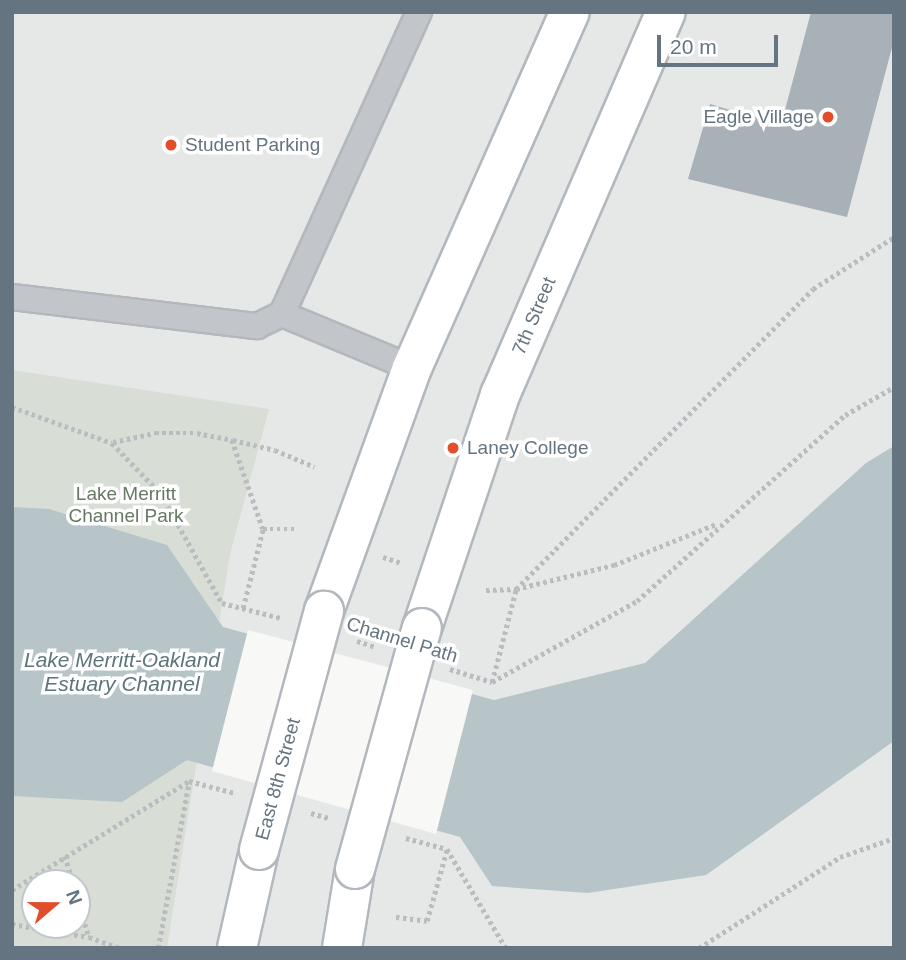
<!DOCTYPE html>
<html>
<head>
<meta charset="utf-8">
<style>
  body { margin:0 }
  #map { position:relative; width:906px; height:960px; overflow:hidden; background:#f8f8f6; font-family:Arial,sans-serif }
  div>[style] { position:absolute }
  .built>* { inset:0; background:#e6e7e7 }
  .green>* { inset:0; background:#d8ddd5 }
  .water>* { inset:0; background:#b7c5c8 }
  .pier>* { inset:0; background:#f8f8f6 }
  .building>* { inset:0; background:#a8b1b7 }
  .path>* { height:4.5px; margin-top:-2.25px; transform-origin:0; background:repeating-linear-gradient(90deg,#babdc0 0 3.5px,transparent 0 7px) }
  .roads { filter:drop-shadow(2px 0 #b2b8bd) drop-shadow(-2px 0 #b2b8bd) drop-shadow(0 2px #b2b8bd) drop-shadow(0 -2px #b2b8bd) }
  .lane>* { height:24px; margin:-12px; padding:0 12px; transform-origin:12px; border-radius:12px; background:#c2c6ca }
  .secondary>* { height:38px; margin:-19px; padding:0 19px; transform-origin:19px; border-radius:19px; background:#fff }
  .bridges { filter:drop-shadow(2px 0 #b2b8bd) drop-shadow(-2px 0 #b2b8bd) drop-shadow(0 2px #b2b8bd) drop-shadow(0 -2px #b2b8bd) }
  .secondary-bridge>* { height:38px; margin:-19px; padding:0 19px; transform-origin:19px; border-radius:19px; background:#fff }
  .dots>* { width:19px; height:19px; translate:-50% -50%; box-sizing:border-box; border:4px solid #fff; border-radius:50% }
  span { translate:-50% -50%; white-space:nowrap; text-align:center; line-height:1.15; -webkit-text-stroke:7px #fff; paint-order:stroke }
  .poi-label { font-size:19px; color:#647581 }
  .right { translate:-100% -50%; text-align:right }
  .left { translate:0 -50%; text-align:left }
  .street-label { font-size:19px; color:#647581 }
  .park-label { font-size:19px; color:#677963 }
  .water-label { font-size:21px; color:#5e757b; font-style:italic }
  .frame { position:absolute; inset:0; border:14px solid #647581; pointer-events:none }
  .north { position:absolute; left:21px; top:869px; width:70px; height:70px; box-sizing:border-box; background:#fff; border:2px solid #c1c8cd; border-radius:50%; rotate:70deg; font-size:19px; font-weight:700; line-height:28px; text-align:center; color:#647581 }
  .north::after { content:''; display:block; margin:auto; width:24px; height:32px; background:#e24d2c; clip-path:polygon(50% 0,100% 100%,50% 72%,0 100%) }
  .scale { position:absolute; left:657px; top:35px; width:121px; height:32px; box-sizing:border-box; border:4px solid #647581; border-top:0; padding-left:9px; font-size:21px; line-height:24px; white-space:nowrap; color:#647581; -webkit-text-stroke:5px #fff; paint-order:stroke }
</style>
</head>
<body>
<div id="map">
  <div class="built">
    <i style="clip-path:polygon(evenodd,12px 12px,894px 12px,894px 948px,12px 948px,12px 12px,35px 883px,77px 883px,77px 925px,35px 925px,35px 883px)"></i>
  </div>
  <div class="green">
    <i style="clip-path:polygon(evenodd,12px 370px,269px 409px,230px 554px,167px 948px,12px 948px,12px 370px,35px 883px,77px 883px,77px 925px,35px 925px,35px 883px)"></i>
  </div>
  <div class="water">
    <i style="clip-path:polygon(894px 446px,894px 741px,706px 875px,588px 893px,492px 886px,460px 837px,187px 760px,122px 802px,12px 796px,12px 507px,49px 509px,167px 545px,223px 627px,494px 700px,645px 663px,866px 463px)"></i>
  </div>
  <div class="pier">
    <i style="clip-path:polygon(248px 630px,473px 690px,436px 834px,212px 771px)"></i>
  </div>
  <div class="building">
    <i style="clip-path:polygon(811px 12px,894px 12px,894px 40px,847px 217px,688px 179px,710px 104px,781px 125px)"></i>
  </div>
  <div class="path">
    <i style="left:12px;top:407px;width:106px;rotate:19.8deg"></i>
    <i style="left:112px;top:443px;width:71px;rotate:46.1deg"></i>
    <i style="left:161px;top:494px;width:125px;rotate:60.8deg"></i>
    <i style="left:222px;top:603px;width:61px;rotate:14.3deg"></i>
    <i style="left:233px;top:440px;width:43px;rotate:13.4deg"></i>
    <i style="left:275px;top:450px;width:43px;rotate:23deg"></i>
    <i style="left:113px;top:442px;width:43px;rotate:-12.1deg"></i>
    <i style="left:155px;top:433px;width:42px"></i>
    <i style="left:197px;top:433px;width:36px;rotate:11deg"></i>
    <i style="left:232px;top:440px;width:94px;rotate:70.8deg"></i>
    <i style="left:263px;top:529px;width:32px"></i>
    <i style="left:383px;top:557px;width:20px;rotate:18deg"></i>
    <i style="left:486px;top:590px;width:30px;rotate:-2deg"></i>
    <i style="left:516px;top:589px;width:101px;rotate:-13.8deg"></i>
    <i style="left:614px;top:565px;width:110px;rotate:-21.9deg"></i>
    <i style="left:243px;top:608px;width:81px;rotate:-75.8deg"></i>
    <i style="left:357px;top:641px;width:19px;rotate:18deg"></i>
    <i style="left:450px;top:669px;width:44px;rotate:17.2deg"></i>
    <i style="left:492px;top:682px;width:166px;rotate:-29.2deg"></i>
    <i style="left:637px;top:601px;width:279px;rotate:-41.8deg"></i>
    <i style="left:845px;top:415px;width:56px;rotate:-29.7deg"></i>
    <i style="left:492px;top:682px;width:96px;rotate:-75.5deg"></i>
    <i style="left:516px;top:589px;width:422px;rotate:-45.3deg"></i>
    <i style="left:813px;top:289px;width:96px;rotate:-32.7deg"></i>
    <i style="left:311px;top:813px;width:19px;rotate:16deg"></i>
    <i style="left:406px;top:838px;width:42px;rotate:15deg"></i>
    <i style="left:447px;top:849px;width:115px;rotate:59.2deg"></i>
    <i style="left:65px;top:856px;width:28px;rotate:73deg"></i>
    <i style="left:12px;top:890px;width:208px;rotate:-31.6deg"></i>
    <i style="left:189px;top:781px;width:48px;rotate:14.6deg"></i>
    <i style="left:77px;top:897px;width:42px;rotate:73.3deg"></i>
    <i style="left:396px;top:917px;width:31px;rotate:7deg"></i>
    <i style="left:427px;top:921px;width:75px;rotate:-74.5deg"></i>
    <i style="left:12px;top:924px;width:78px;rotate:9.6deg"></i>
    <i style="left:89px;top:937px;width:32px;rotate:20deg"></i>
    <i style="left:158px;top:948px;width:169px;rotate:-79.4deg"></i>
    <i style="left:699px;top:948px;width:168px;rotate:-32.8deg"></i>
    <i style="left:840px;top:857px;width:57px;rotate:-19.4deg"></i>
  </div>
  <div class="roads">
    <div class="lane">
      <i style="left:12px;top:297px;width:247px;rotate:6.8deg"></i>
      <i style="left:257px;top:326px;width:28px;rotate:-26deg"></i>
      <i style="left:282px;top:314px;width:332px;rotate:-65.6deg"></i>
      <i style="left:282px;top:314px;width:141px;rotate:22.6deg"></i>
    </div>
    <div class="secondary">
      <i style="left:324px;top:611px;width:258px;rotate:-70.1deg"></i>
      <i style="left:412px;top:368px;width:389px;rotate:-66.1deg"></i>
      <i style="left:422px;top:628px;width:246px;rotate:-71.5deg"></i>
      <i style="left:500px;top:395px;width:417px;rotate:-66.6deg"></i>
      <i style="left:237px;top:948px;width:100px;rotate:-77.3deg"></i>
      <i style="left:342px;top:948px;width:80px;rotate:-80.7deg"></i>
    </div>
  </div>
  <div class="bridges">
    <div class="secondary-bridge">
      <i style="left:259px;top:850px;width:248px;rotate:-74.8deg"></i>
      <i style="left:355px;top:869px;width:250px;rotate:-74.5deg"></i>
    </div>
  </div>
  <div class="dots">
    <i style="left:828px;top:117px;background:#e24d2c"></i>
    <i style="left:171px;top:145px;background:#e24d2c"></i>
    <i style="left:453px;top:448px;background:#e24d2c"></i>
  </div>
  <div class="poi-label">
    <span class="right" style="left:814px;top:117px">Eagle Village</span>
    <span class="left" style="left:185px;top:145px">Student Parking</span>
    <span class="left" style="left:467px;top:448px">Laney College</span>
  </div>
  <div class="street-label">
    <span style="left:534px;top:316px;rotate:-67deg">7th Street</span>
    <span style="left:402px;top:640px;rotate:17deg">Channel Path</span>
    <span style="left:278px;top:779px;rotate:-75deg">East 8th Street</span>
  </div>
  <div class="park-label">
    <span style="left:126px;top:505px">Lake Merritt<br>Channel Park</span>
  </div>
  <div class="water-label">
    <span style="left:122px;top:672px">Lake Merritt-Oakland<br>Estuary Channel</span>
  </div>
  <div class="frame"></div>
  <div class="north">N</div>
  <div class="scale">20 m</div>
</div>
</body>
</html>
